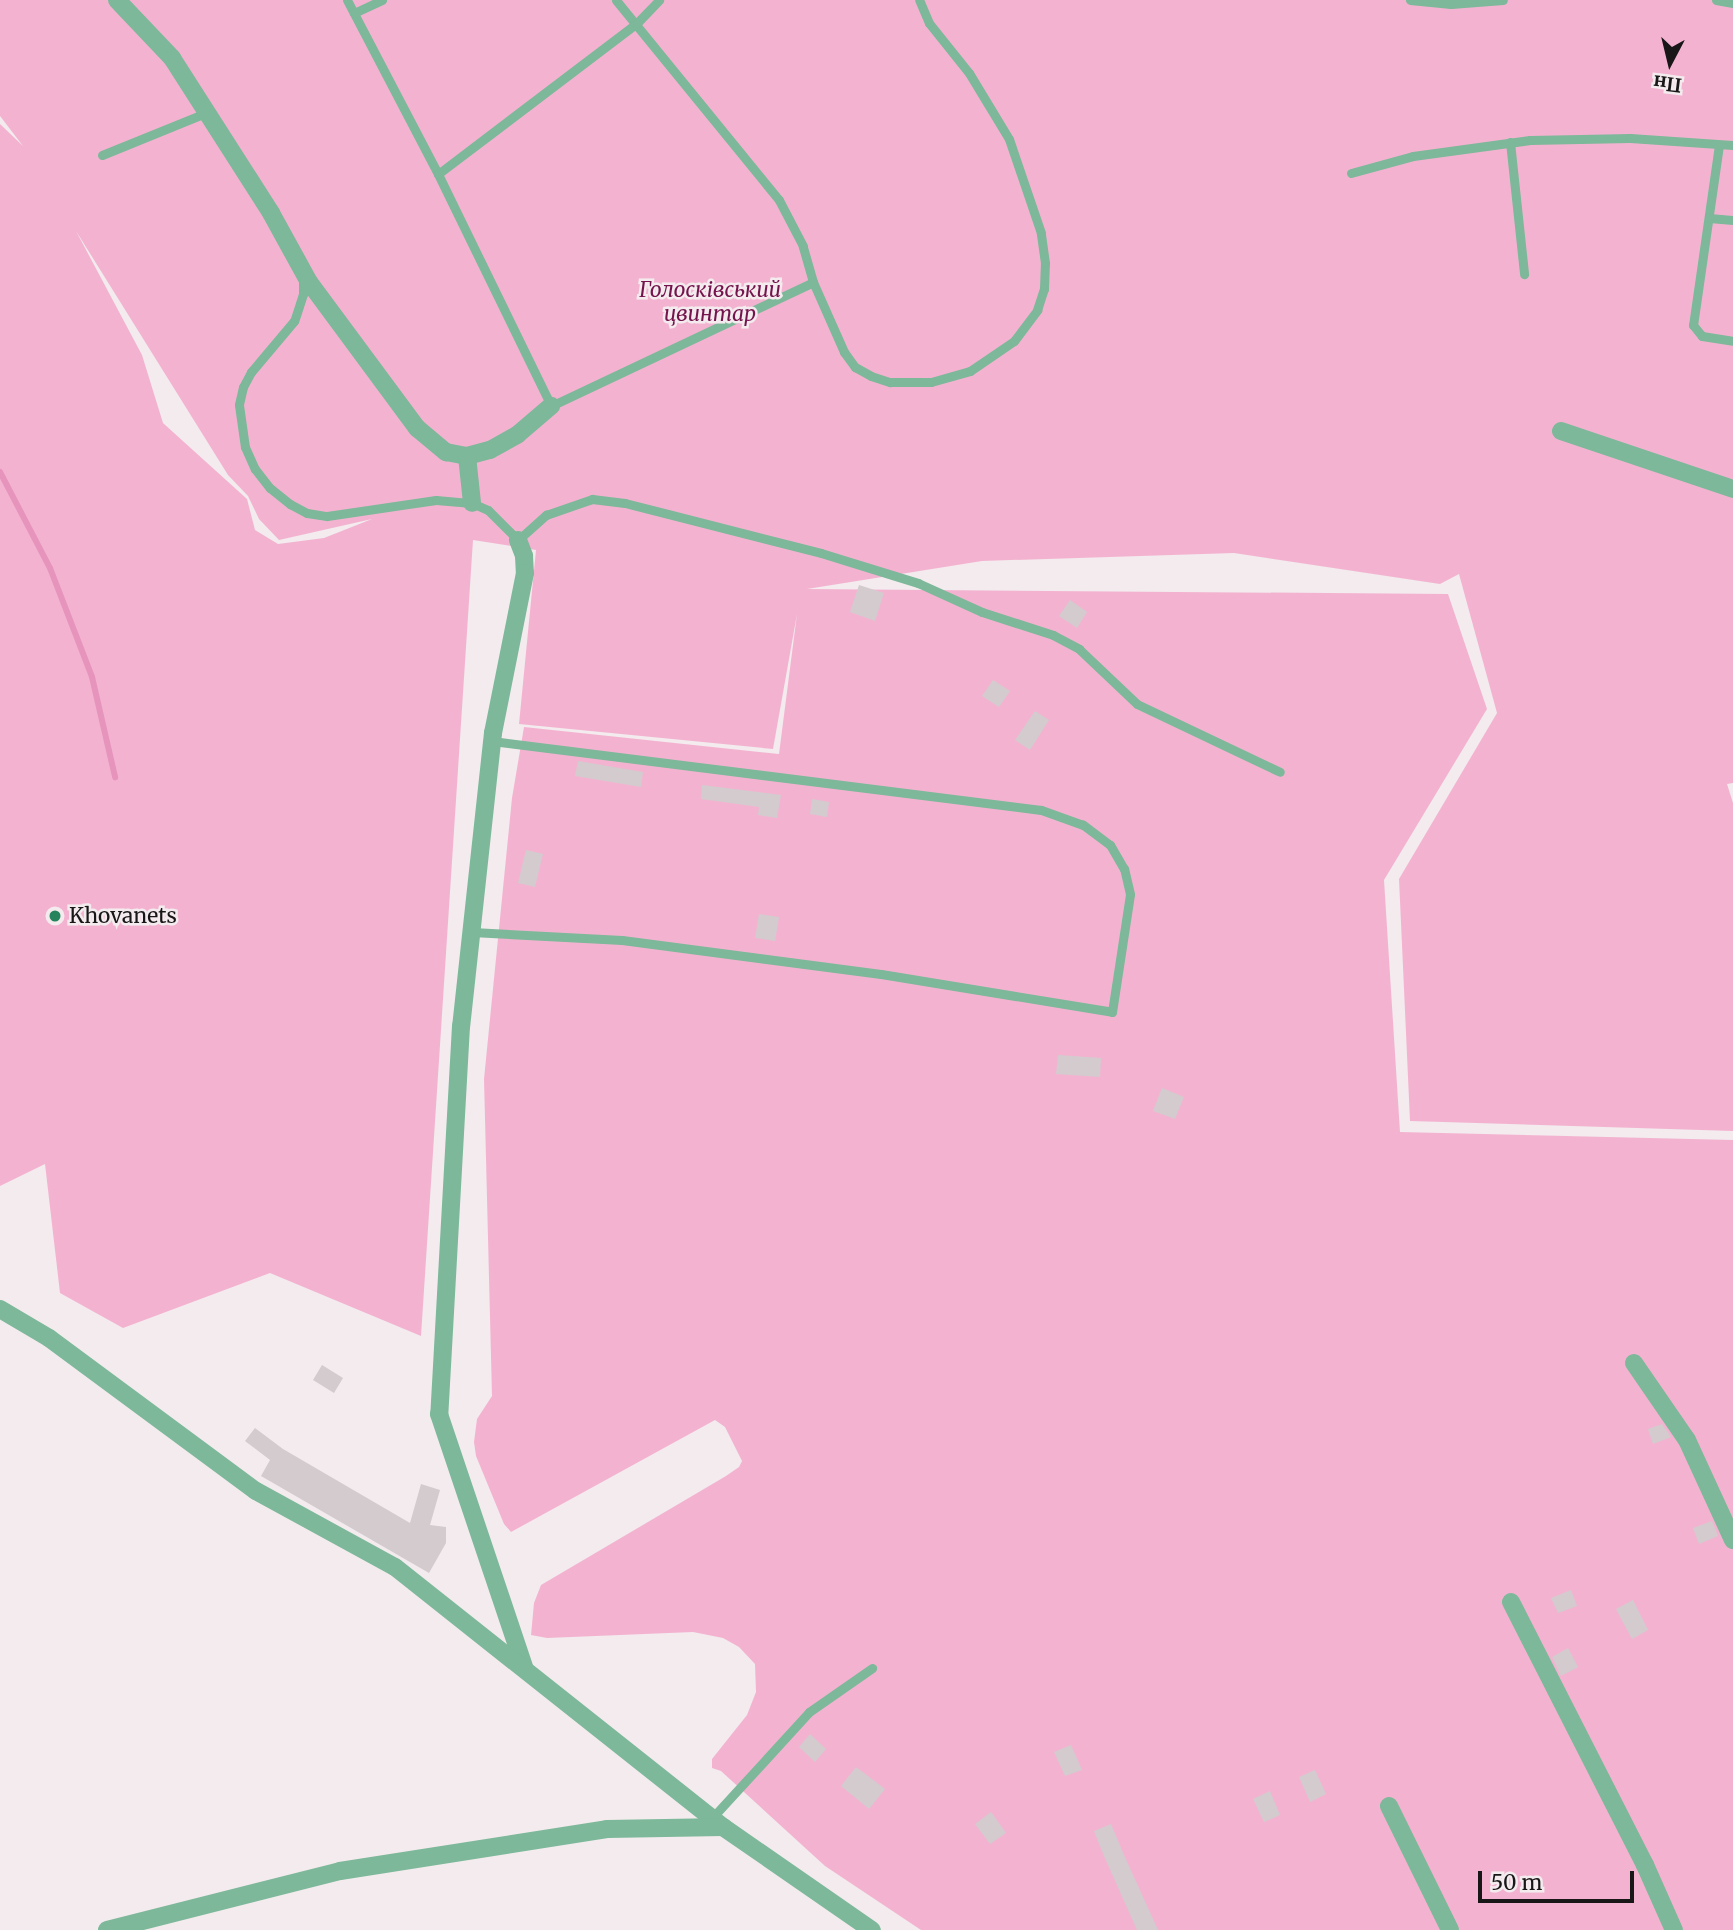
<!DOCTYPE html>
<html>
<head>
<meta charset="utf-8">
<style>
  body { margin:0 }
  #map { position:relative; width:1733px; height:1930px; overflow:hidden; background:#f3ebee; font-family:Merriweather,serif }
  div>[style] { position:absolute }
  .green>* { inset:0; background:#f3b3d0 }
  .stream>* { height:6px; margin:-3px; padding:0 3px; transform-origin:3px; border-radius:3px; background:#e794bc }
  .building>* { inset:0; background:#d3cbce }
  .service>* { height:9px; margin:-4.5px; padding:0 4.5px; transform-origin:4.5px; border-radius:4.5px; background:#7cb899 }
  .minor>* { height:18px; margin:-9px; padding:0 9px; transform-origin:9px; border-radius:9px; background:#7cb899 }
  .dots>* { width:19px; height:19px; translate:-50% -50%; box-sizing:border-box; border:4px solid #f3ebee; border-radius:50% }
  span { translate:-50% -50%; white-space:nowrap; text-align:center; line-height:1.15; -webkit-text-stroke:5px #f3ebee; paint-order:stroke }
  .park-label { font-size:21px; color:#74134c; font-style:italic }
  .poi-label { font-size:21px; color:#191617 }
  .left { translate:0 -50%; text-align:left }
  .north { position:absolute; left:1635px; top:28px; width:70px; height:70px; -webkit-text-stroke:5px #f3ebee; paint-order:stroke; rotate:187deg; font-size:19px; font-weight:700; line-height:28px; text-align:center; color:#191617 }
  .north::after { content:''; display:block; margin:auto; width:24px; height:32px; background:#191617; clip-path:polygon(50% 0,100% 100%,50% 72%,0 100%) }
  .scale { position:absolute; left:1478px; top:1871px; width:156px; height:32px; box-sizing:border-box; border:4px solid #191617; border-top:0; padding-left:9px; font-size:21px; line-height:24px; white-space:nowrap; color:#191617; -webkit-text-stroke:5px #f3ebee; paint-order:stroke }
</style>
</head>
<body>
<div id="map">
  <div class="green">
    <i style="clip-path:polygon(evenodd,0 0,1733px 0,1733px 783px,1727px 784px,1733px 803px,1733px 1131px,1410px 1121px,1399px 879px,1497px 713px,1459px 574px,1440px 584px,1234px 553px,982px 561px,807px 589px,1448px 594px,1487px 709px,1384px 880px,1400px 1132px,1733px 1140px,1733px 1930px,921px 1930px,825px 1866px,721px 1771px,712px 1768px,712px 1759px,747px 1715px,756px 1692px,755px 1664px,739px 1647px,723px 1638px,693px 1632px,547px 1638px,531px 1635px,534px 1603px,541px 1585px,726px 1476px,739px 1467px,742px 1461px,725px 1427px,715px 1420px,511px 1532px,504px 1524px,476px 1456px,474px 1442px,477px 1419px,492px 1396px,484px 1079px,512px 798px,524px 727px,779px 754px,797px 614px,773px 749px,519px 724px,536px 550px,473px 540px,421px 1336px,270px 1273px,123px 1328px,60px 1293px,45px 1164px,0 1186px,0 124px,23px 146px,0 116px,0 0,76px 231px,228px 475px,248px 496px,259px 519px,279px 540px,372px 519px,324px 538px,278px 544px,255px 530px,247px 499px,163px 423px,142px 355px,76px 231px)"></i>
  </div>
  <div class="stream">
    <i style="left:0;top:472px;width:108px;rotate:62.5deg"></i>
    <i style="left:50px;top:568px;width:117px;rotate:68.9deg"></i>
    <i style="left:92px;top:677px;width:103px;rotate:77deg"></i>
  </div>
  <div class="building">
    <i style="clip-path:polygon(859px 585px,884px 593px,875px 621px,850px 612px)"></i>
    <i style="clip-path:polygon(1070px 600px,1087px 612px,1077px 628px,1059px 616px)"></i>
    <i style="clip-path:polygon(993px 680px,1010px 691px,999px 707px,982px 696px)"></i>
    <i style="clip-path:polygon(1035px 711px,1049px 720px,1030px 750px,1015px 740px)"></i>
    <i style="clip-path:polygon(578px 761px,643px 772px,641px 787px,575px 776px)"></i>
    <i style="clip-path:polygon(702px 785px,781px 795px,777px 818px,758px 815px,759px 807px,701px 799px)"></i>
    <i style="clip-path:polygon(812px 799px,829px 802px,827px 817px,810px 814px)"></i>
    <i style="clip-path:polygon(526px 850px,543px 854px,535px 887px,518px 883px)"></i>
    <i style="clip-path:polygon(759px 914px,779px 917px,775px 941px,755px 938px)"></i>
    <i style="clip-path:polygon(1058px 1055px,1101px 1058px,1100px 1077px,1056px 1074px)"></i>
    <i style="clip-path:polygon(1162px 1088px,1184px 1097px,1175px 1119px,1153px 1111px)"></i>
    <i style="clip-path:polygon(322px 1365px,343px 1378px,334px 1393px,313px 1380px)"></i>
    <i style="clip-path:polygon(1662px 1424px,1671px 1437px,1653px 1444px,1648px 1429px)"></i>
    <i style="clip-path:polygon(255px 1428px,283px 1449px,410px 1523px,421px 1484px,440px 1490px,430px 1525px,446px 1527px,446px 1543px,429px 1573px,261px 1476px,270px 1460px,245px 1441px)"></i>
    <i style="clip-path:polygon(1712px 1521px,1718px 1536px,1699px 1544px,1693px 1528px)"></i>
    <i style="clip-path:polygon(1571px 1590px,1577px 1606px,1558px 1613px,1551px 1598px)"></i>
    <i style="clip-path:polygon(1633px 1600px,1648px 1630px,1632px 1639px,1616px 1609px)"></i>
    <i style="clip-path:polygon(1568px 1648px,1578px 1667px,1561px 1676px,1552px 1657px)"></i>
    <i style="clip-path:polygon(810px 1734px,826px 1749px,815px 1762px,799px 1747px)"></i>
    <i style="clip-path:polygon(1071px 1745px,1082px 1770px,1065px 1776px,1054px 1752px)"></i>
    <i style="clip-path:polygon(856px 1767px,885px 1789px,869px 1809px,841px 1786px)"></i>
    <i style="clip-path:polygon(1315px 1770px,1326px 1794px,1310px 1802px,1299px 1777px)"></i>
    <i style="clip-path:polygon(1270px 1791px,1280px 1815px,1264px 1822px,1253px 1799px)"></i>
    <i style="clip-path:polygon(991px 1812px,1006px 1833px,990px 1844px,975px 1824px)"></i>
    <i style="clip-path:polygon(1111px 1824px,1124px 1855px,1158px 1930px,1137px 1930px,1104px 1856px,1094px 1831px)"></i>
  </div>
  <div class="service">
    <i style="left:347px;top:0;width:196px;rotate:62.4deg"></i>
    <i style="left:438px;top:174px;width:258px;rotate:64deg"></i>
    <i style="left:551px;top:406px;width:290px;rotate:-25.3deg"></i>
    <i style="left:813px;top:282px;width:37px;rotate:-106deg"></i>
    <i style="left:803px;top:246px;width:52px;rotate:-117.6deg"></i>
    <i style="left:779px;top:200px;width:258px;rotate:-129.2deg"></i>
    <i style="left:1410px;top:0;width:41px;rotate:5.6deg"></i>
    <i style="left:1451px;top:4px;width:52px;rotate:-4.4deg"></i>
    <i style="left:1716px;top:0;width:17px;rotate:10deg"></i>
    <i style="left:354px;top:13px;width:31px;rotate:-25deg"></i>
    <i style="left:1510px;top:142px;width:133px;rotate:83.9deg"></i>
    <i style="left:1719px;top:145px;width:182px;rotate:98.2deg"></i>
    <i style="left:1693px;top:325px;width:14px;rotate:51deg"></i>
    <i style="left:1702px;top:336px;width:31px;rotate:9deg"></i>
    <i style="left:102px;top:155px;width:114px;rotate:-22.1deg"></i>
    <i style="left:1351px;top:173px;width:64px;rotate:-15.3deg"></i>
    <i style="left:1413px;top:156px;width:118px;rotate:-7.8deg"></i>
    <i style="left:1530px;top:140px;width:100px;rotate:-1.1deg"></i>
    <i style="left:1630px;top:138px;width:103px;rotate:3.9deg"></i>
    <i style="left:438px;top:174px;width:250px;rotate:-37.2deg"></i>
    <i style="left:637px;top:23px;width:32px;rotate:-46deg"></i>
    <i style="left:1709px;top:218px;width:24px;rotate:5deg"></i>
    <i style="left:303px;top:276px;width:18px;rotate:90deg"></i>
    <i style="left:303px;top:294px;width:28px;rotate:108deg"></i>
    <i style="left:294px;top:321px;width:67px;rotate:130.1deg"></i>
    <i style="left:251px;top:372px;width:17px;rotate:118deg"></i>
    <i style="left:243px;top:387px;width:18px;rotate:103deg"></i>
    <i style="left:239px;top:405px;width:42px;rotate:81.9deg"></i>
    <i style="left:245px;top:447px;width:24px;rotate:66deg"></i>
    <i style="left:255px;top:469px;width:24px;rotate:52deg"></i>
    <i style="left:270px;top:488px;width:26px;rotate:39deg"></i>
    <i style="left:290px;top:504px;width:19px;rotate:28deg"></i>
    <i style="left:307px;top:513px;width:20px;rotate:9deg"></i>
    <i style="left:327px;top:516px;width:110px;rotate:-8.4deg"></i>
    <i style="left:436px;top:500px;width:36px;rotate:5deg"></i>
    <i style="left:472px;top:503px;width:17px;rotate:24deg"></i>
    <i style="left:488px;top:510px;width:42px;rotate:45deg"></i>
    <i style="left:518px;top:540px;width:38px;rotate:-42deg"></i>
    <i style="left:546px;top:515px;width:49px;rotate:-19.2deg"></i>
    <i style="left:592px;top:499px;width:33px;rotate:7deg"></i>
    <i style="left:625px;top:503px;width:202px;rotate:14.3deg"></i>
    <i style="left:821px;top:553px;width:102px;rotate:17.2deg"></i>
    <i style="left:918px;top:583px;width:70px;rotate:24.4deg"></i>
    <i style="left:982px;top:612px;width:75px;rotate:17.9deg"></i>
    <i style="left:1053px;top:635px;width:30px;rotate:28deg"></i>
    <i style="left:1079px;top:649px;width:80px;rotate:43.5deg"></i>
    <i style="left:1137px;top:704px;width:158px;rotate:25.4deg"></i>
    <i style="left:813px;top:282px;width:77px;rotate:66.1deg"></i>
    <i style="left:844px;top:352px;width:19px;rotate:54deg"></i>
    <i style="left:855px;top:367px;width:18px;rotate:29deg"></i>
    <i style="left:871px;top:376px;width:20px;rotate:18deg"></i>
    <i style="left:890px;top:382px;width:41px"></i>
    <i style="left:931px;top:382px;width:41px;rotate:-15.8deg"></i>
    <i style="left:970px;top:371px;width:53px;rotate:-34.3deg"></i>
    <i style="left:1014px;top:341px;width:39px;rotate:-53deg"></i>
    <i style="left:1037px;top:310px;width:22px;rotate:-72deg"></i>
    <i style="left:1044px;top:289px;width:26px;rotate:-88deg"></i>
    <i style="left:1045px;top:263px;width:30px;rotate:-98deg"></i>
    <i style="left:1041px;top:233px;width:99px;rotate:-108.8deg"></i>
    <i style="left:1009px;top:139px;width:77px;rotate:-121.2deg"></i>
    <i style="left:969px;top:73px;width:64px;rotate:-128.7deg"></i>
    <i style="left:929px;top:23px;width:25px;rotate:-113deg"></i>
    <i style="left:472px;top:932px;width:150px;rotate:3.1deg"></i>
    <i style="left:622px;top:940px;width:261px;rotate:7.5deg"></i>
    <i style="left:881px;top:974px;width:234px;rotate:9.3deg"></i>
    <i style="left:1112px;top:1012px;width:119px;rotate:-81.3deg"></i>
    <i style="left:1130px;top:894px;width:26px;rotate:-103deg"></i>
    <i style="left:1124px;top:869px;width:28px;rotate:-120deg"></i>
    <i style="left:1110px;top:845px;width:34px;rotate:-143deg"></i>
    <i style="left:1083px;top:825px;width:45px;rotate:-160.3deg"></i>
    <i style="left:1041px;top:810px;width:553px;rotate:-172.84deg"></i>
    <i style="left:712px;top:1818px;width:144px;rotate:-47.5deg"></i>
    <i style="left:809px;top:1712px;width:77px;rotate:-34.9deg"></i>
  </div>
  <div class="minor">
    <i style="left:117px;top:0;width:80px;rotate:46.5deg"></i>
    <i style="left:172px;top:58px;width:184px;rotate:57.4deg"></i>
    <i style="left:271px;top:213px;width:79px;rotate:61.2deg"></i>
    <i style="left:309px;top:282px;width:182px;rotate:53.5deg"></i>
    <i style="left:417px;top:428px;width:38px;rotate:40deg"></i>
    <i style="left:446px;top:452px;width:21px;rotate:11deg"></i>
    <i style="left:467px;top:456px;width:24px;rotate:-15deg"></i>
    <i style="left:490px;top:450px;width:31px;rotate:-29deg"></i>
    <i style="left:517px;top:435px;width:45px;rotate:-40.5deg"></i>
    <i style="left:1561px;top:431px;width:182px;rotate:18.6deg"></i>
    <i style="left:467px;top:456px;width:47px;rotate:83.9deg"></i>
    <i style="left:518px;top:540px;width:17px;rotate:69deg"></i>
    <i style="left:524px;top:556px;width:17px;rotate:87deg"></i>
    <i style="left:525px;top:573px;width:163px;rotate:101.3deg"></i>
    <i style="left:493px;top:733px;width:295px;rotate:96.2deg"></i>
    <i style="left:461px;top:1026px;width:389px;rotate:93.2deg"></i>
    <i style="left:439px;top:1414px;width:267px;rotate:71.4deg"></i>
    <i style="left:0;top:1309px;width:57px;rotate:30.6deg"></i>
    <i style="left:49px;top:1338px;width:257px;rotate:36.5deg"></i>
    <i style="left:256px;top:1491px;width:158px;rotate:28.7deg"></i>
    <i style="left:395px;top:1567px;width:419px;rotate:38.4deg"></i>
    <i style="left:723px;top:1827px;width:181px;rotate:34.7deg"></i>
    <i style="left:1634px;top:1363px;width:93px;rotate:55.5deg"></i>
    <i style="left:1687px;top:1440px;width:110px;rotate:65.3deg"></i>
    <i style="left:1511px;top:1602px;width:295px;rotate:63deg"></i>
    <i style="left:1645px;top:1865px;width:71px;rotate:66deg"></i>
    <i style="left:1389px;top:1806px;width:138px;rotate:63.8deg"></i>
    <i style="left:107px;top:1930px;width:240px;rotate:-14.2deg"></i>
    <i style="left:340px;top:1871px;width:270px;rotate:-8.9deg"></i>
    <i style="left:607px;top:1829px;width:116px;rotate:-1deg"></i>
  </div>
  <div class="dots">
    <i style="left:55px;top:916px;background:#25845b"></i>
  </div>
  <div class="park-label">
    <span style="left:710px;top:302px">Голосківський<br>цвинтар</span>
  </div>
  <div class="poi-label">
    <span class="left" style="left:69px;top:916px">Khovanets</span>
  </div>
  <div class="north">Пн</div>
  <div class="scale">50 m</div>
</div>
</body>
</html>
